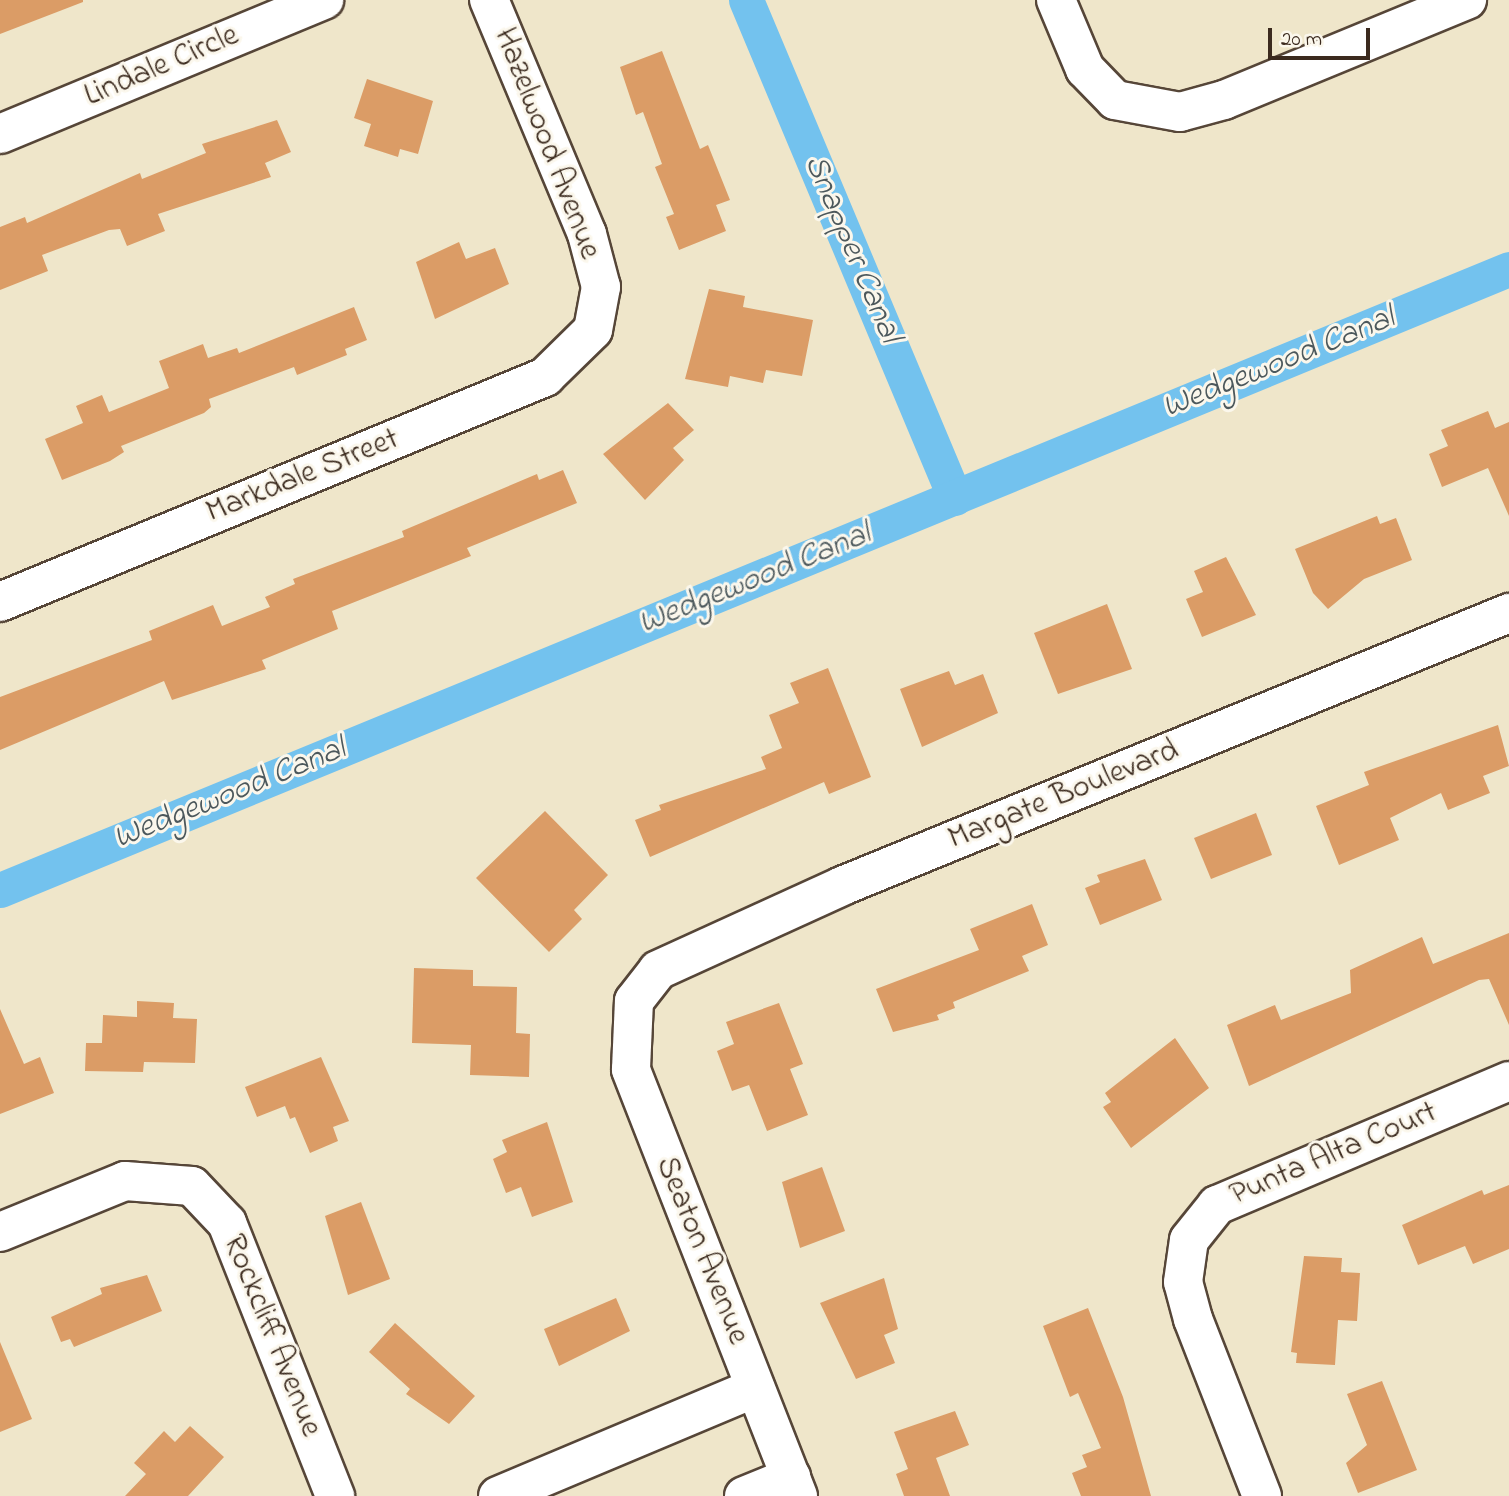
<!DOCTYPE html>
<html>
<head>
<meta charset="utf-8">
<style>
  body { margin:0 }
  #map { position:relative; width:1509px; height:1496px; overflow:hidden; background:#efe6ca; font-family:"Indie Flower",sans-serif }
  div>[style] { position:absolute }
  .canal>* { height:35px; margin:-17.5px; padding:0 17.5px; transform-origin:17.5px; border-radius:17.5px; background:#73c2ee }
  .building>* { inset:0; background:#db9c66 }
  .roads { filter:drop-shadow(2px 0 #564638) drop-shadow(-2px 0 #564638) drop-shadow(0 2px #564638) drop-shadow(0 -2px #564638) }
  .minor>* { height:38px; margin:-19px; padding:0 19px; transform-origin:19px; border-radius:19px; background:#fff }
  span { translate:-50% -50%; white-space:nowrap; text-align:center; line-height:1.15; -webkit-text-stroke:6px #fbf7ec; paint-order:stroke }
  .street-label { font-size:32px; color:#3b2a1e }
  .water-label { font-size:33px; color:#4c585c; font-style:italic }
  .scale { position:absolute; left:1268px; top:28px; width:102px; height:32px; box-sizing:border-box; border:4px solid #3b2a1e; border-top:0; padding-left:9px; font-size:21px; line-height:24px; white-space:nowrap; color:#3b2a1e; -webkit-text-stroke:5px #fbf7ec; paint-order:stroke }
</style>
</head>
<body>
<div id="map">
  <div class="canal">
    <i style="left:746px;top:0;width:540px;rotate:67.23deg"></i>
    <i style="left:0;top:890px;width:1632px;rotate:-22.37deg"></i>
  </div>
  <div class="building">
    <i style="clip-path:polygon(0 0,83px 0,83px 2px,0 34px)"></i>
    <i style="clip-path:polygon(662px 51px,700px 149px,708px 145px,730px 200px,716px 205px,726px 231px,679px 250px,666px 217px,674px 214px,655px 167px,662px 164px,643px 112px,636px 115px,620px 67px)"></i>
    <i style="clip-path:polygon(367px 79px,433px 101px,418px 154px,400px 149px,398px 157px,364px 146px,371px 124px,354px 118px)"></i>
    <i style="clip-path:polygon(277px 120px,291px 152px,265px 163px,271px 177px,158px 214px,165px 231px,127px 246px,120px 229px,109px 230px,42px 255px,48px 271px,0 290px,0 227px,25px 217px,27px 223px,140px 173px,142px 179px,206px 153px,202px 144px)"></i>
    <i style="clip-path:polygon(459px 242px,466px 259px,495px 248px,509px 284px,435px 319px,416px 262px)"></i>
    <i style="clip-path:polygon(709px 289px,745px 296px,743px 307px,813px 320px,802px 376px,766px 370px,763px 383px,730px 376px,728px 387px,685px 379px)"></i>
    <i style="clip-path:polygon(354px 307px,367px 340px,345px 349px,347px 355px,297px 375px,294px 367px,209px 399px,211px 407px,204px 413px,121px 446px,124px 452px,110px 461px,62px 480px,45px 439px,83px 423px,76px 406px,102px 395px,109px 412px,169px 388px,159px 361px,203px 344px,208px 358px,237px 348px,239px 353px)"></i>
    <i style="clip-path:polygon(668px 403px,694px 430px,673px 448px,684px 460px,645px 500px,603px 454px)"></i>
    <i style="clip-path:polygon(1488px 411px,1495px 428px,1509px 422px,1509px 516px,1488px 468px,1442px 487px,1429px 454px,1448px 446px,1441px 430px)"></i>
    <i style="clip-path:polygon(563px 470px,577px 503px,467px 548px,471px 556px,332px 611px,338px 629px,262px 660px,266px 669px,172px 700px,164px 681px,0 750px,0 697px,152px 640px,149px 631px,213px 605px,222px 626px,270px 607px,265px 597px,295px 584px,293px 579px,404px 537px,402px 531px,537px 474px,539px 480px)"></i>
    <i style="clip-path:polygon(1377px 516px,1380px 524px,1396px 518px,1412px 560px,1364px 579px,1328px 609px,1313px 593px,1295px 549px)"></i>
    <i style="clip-path:polygon(1226px 557px,1256px 615px,1202px 637px,1186px 599px,1203px 592px,1194px 571px)"></i>
    <i style="clip-path:polygon(1107px 604px,1132px 669px,1058px 694px,1034px 633px)"></i>
    <i style="clip-path:polygon(828px 668px,871px 777px,829px 794px,824px 782px,650px 857px,635px 820px,661px 810px,659px 805px,766px 769px,761px 757px,782px 748px,769px 715px,799px 703px,790px 683px)"></i>
    <i style="clip-path:polygon(949px 671px,955px 685px,983px 674px,998px 713px,922px 747px,900px 689px)"></i>
    <i style="clip-path:polygon(1498px 725px,1509px 766px,1483px 776px,1490px 793px,1448px 810px,1441px 793px,1390px 818px,1399px 840px,1339px 865px,1316px 806px,1369px 785px,1364px 772px)"></i>
    <i style="clip-path:polygon(545px 811px,608px 875px,574px 910px,582px 919px,549px 952px,476px 878px)"></i>
    <i style="clip-path:polygon(1256px 813px,1272px 855px,1211px 879px,1194px 838px)"></i>
    <i style="clip-path:polygon(1145px 859px,1162px 900px,1100px 925px,1085px 888px,1100px 882px,1097px 875px)"></i>
    <i style="clip-path:polygon(1032px 904px,1048px 945px,1022px 956px,1029px 971px,953px 1002px,955px 1008px,937px 1015px,939px 1020px,893px 1032px,876px 989px,979px 950px,970px 929px)"></i>
    <i style="clip-path:polygon(1509px 933px,1509px 1025px,1489px 979px,1479px 980px,1249px 1086px,1227px 1025px,1275px 1005px,1281px 1020px,1351px 993px,1350px 970px,1422px 937px,1433px 964px)"></i>
    <i style="clip-path:polygon(414px 968px,473px 970px,473px 986px,517px 987px,516px 1033px,530px 1034px,529px 1077px,470px 1075px,471px 1045px,412px 1043px)"></i>
    <i style="clip-path:polygon(137px 1001px,174px 1003px,173px 1018px,197px 1019px,195px 1063px,144px 1062px,143px 1072px,85px 1071px,86px 1043px,102px 1043px,103px 1015px,137px 1017px)"></i>
    <i style="clip-path:polygon(779px 1003px,803px 1064px,790px 1069px,808px 1115px,767px 1131px,749px 1085px,732px 1091px,717px 1051px,734px 1044px,726px 1022px)"></i>
    <i style="clip-path:polygon(0 1009px,24px 1064px,40px 1057px,54px 1093px,0 1114px)"></i>
    <i style="clip-path:polygon(1175px 1038px,1209px 1088px,1131px 1148px,1103px 1107px,1111px 1102px,1105px 1093px)"></i>
    <i style="clip-path:polygon(321px 1057px,349px 1121px,333px 1127px,338px 1141px,310px 1153px,295px 1117px,290px 1119px,285px 1106px,257px 1117px,245px 1087px)"></i>
    <i style="clip-path:polygon(547px 1122px,573px 1202px,532px 1217px,521px 1187px,506px 1193px,493px 1159px,507px 1152px,502px 1140px)"></i>
    <i style="clip-path:polygon(822px 1167px,845px 1231px,800px 1248px,782px 1182px)"></i>
    <i style="clip-path:polygon(1509px 1185px,1509px 1249px,1473px 1264px,1465px 1246px,1418px 1265px,1402px 1225px,1482px 1190px,1484px 1195px)"></i>
    <i style="clip-path:polygon(361px 1202px,390px 1279px,348px 1295px,325px 1216px)"></i>
    <i style="clip-path:polygon(1304px 1256px,1342px 1258px,1341px 1272px,1360px 1273px,1357px 1321px,1338px 1320px,1335px 1365px,1296px 1363px,1297px 1353px,1291px 1352px)"></i>
    <i style="clip-path:polygon(147px 1275px,162px 1311px,74px 1347px,70px 1339px,61px 1342px,51px 1317px,102px 1294px,100px 1288px)"></i>
    <i style="clip-path:polygon(884px 1278px,898px 1329px,884px 1335px,895px 1363px,856px 1379px,820px 1303px)"></i>
    <i style="clip-path:polygon(616px 1298px,630px 1331px,559px 1366px,544px 1329px)"></i>
    <i style="clip-path:polygon(1088px 1308px,1123px 1397px,1151px 1496px,1081px 1496px,1072px 1473px,1087px 1467px,1082px 1455px,1101px 1448px,1078px 1393px,1070px 1397px,1043px 1326px)"></i>
    <i style="clip-path:polygon(395px 1323px,475px 1396px,449px 1424px,406px 1394px,410px 1389px,369px 1352px)"></i>
    <i style="clip-path:polygon(0 1342px,32px 1419px,0 1432px)"></i>
    <i style="clip-path:polygon(1382px 1381px,1417px 1470px,1358px 1493px,1346px 1463px,1367px 1445px,1347px 1394px)"></i>
    <i style="clip-path:polygon(955px 1411px,969px 1445px,936px 1458px,950px 1496px,904px 1496px,896px 1474px,908px 1469px,894px 1432px)"></i>
    <i style="clip-path:polygon(190px 1426px,224px 1457px,188px 1496px,125px 1496px,146px 1474px,134px 1463px,164px 1431px,175px 1442px)"></i>
  </div>
  <div class="roads">
    <div class="minor">
      <i style="left:1056px;top:0;width:75px;rotate:67.2deg"></i>
      <i style="left:1085px;top:69px;width:43px;rotate:45.9deg"></i>
      <i style="left:1115px;top:100px;width:66px;rotate:10.5deg"></i>
      <i style="left:1180px;top:112px;width:46px;rotate:-15.3deg"></i>
      <i style="left:1224px;top:100px;width:263px;rotate:-22.4deg"></i>
      <i style="left:0;top:134px;width:351px;rotate:-22.5deg"></i>
      <i style="left:0;top:602px;width:590px;rotate:-22.43deg"></i>
      <i style="left:545px;top:377px;width:67px;rotate:-44.4deg"></i>
      <i style="left:593px;top:330px;width:44px;rotate:-79.5deg"></i>
      <i style="left:601px;top:287px;width:55px;rotate:-104.8deg"></i>
      <i style="left:587px;top:234px;width:254px;rotate:-112.7deg"></i>
      <i style="left:0;top:1232px;width:135px;rotate:-22.2deg"></i>
      <i style="left:125px;top:1181px;width:67px;rotate:4.3deg"></i>
      <i style="left:192px;top:1186px;width:51px;rotate:46.6deg"></i>
      <i style="left:227px;top:1223px;width:294px;rotate:68.4deg"></i>
      <i style="left:498px;top:1496px;width:279px;rotate:-22.8deg"></i>
      <i style="left:744px;top:1496px;width:51px;rotate:-22deg"></i>
      <i style="left:798px;top:1496px;width:458px;rotate:-111.4deg"></i>
      <i style="left:631px;top:1069px;width:68px;rotate:-87.5deg"></i>
      <i style="left:634px;top:1001px;width:39px;rotate:-52deg"></i>
      <i style="left:658px;top:970px;width:202px;rotate:-24.5deg"></i>
      <i style="left:842px;top:886px;width:721px;rotate:-22.26deg"></i>
      <i style="left:1262px;top:1496px;width:190px;rotate:-111.3deg"></i>
      <i style="left:1193px;top:1319px;width:38px;rotate:-105deg"></i>
      <i style="left:1183px;top:1282px;width:42px;rotate:-81.9deg"></i>
      <i style="left:1189px;top:1240px;width:45px;rotate:-51.3deg"></i>
      <i style="left:1217px;top:1205px;width:317px;rotate:-23deg"></i>
    </div>
  </div>
  <div class="street-label">
    <span style="left:162px;top:67px;rotate:-23deg">Lindale Circle</span>
    <span style="left:546px;top:144px;rotate:69deg">Hazelwood Avenue</span>
    <span style="left:303px;top:477px;rotate:-22deg">Markdale Street</span>
    <span style="left:1064px;top:796px;rotate:-22deg">Margate Boulevard</span>
    <span style="left:1334px;top:1155px;rotate:-23deg">Punta Alta Court</span>
    <span style="left:701px;top:1251px;rotate:68deg">Seaton Avenue</span>
    <span style="left:271px;top:1336px;rotate:68deg">Rockcliff Avenue</span>
  </div>
  <div class="water-label">
    <span style="left:851px;top:249px;rotate:67deg">Snapper Canal</span>
    <span style="left:1279px;top:364px;rotate:-22deg">Wedgewood Canal</span>
    <span style="left:755px;top:580px;rotate:-22deg">Wedgewood Canal</span>
    <span style="left:230px;top:795px;rotate:-22deg">Wedgewood Canal</span>
  </div>
  <div class="scale">20 m</div>
</div>
</body>
</html>
